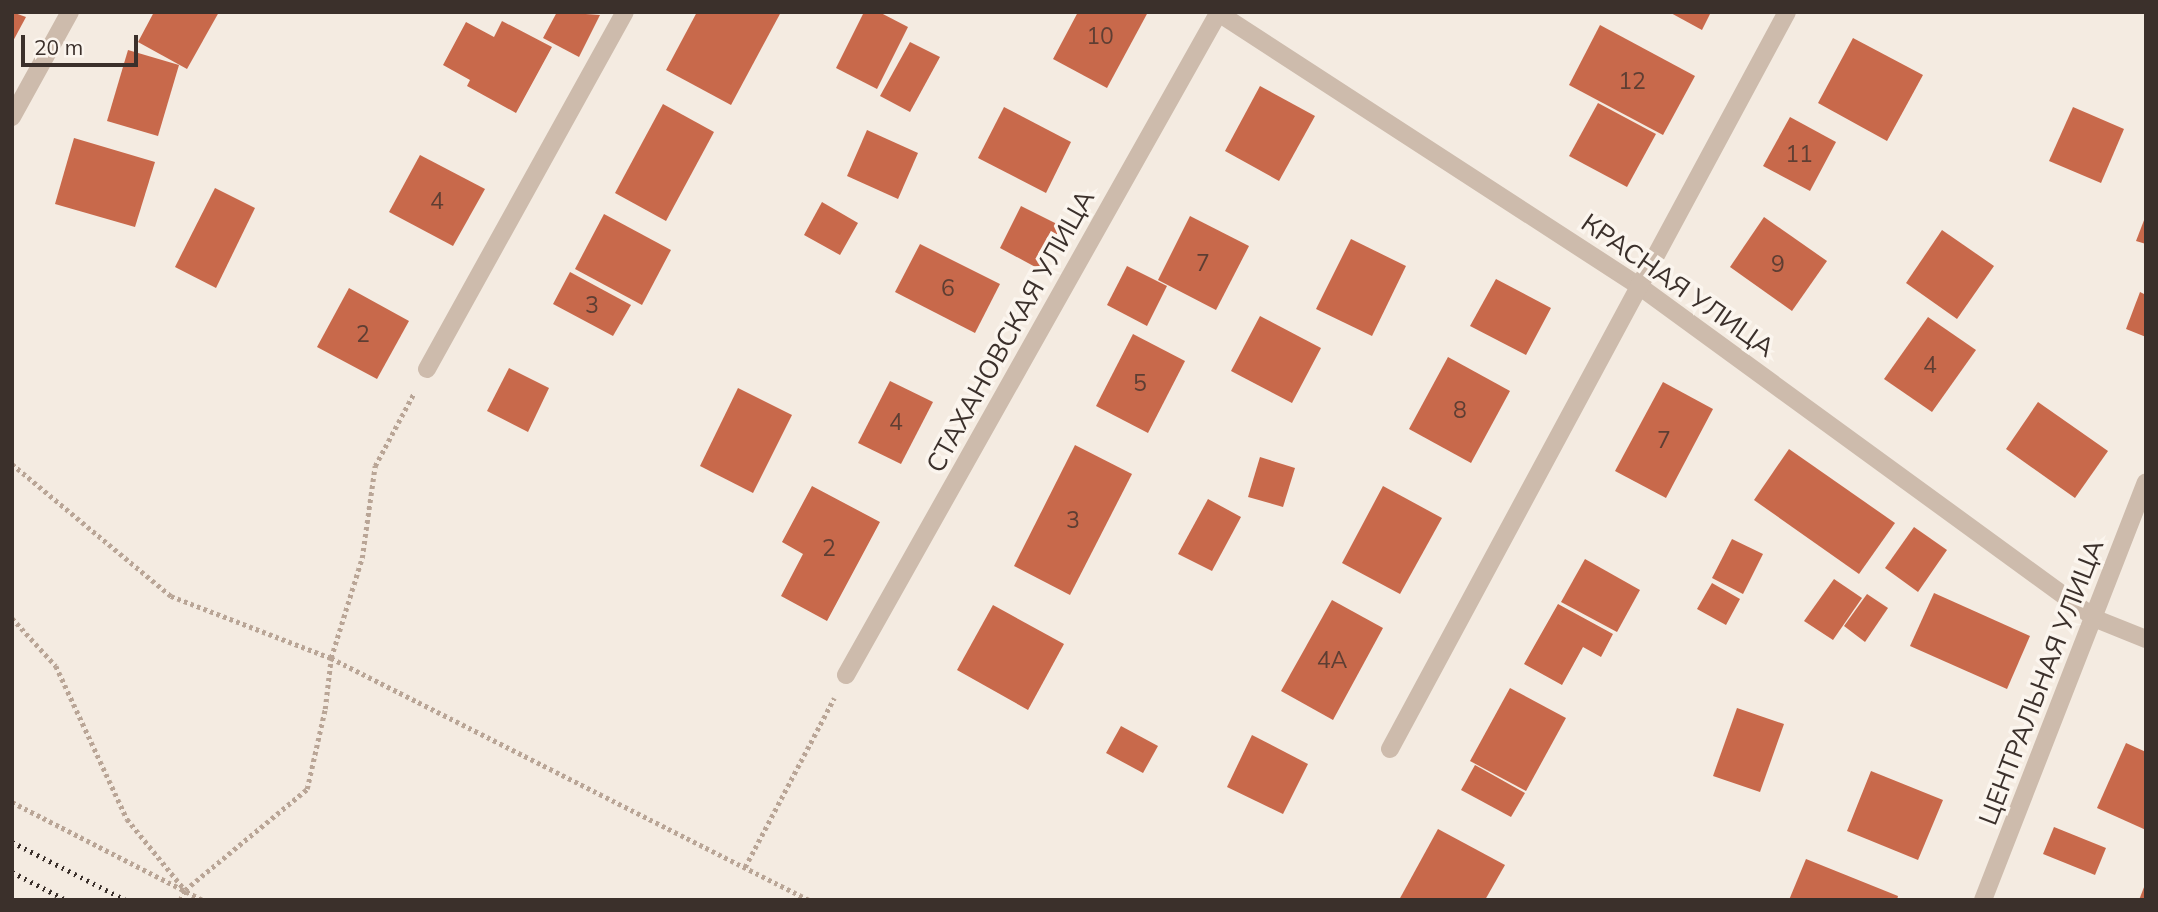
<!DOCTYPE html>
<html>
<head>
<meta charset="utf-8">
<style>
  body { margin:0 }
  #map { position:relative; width:2158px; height:912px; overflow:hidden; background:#f4ebe1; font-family:Mulish,sans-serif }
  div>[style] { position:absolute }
  .building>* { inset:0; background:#c8694b }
  .path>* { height:4.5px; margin-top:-2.25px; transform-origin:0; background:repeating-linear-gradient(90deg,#b9a596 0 3.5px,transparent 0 7px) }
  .street>* { height:18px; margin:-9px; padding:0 9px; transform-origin:9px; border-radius:9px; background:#cdbbac }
  .rail>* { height:5px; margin-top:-2.5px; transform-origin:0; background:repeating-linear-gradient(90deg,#3b302b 0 2px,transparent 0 7px) }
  span { translate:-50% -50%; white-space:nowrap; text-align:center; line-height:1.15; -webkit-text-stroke:7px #fbf5ee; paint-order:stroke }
  .number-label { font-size:23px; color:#5e3e33 }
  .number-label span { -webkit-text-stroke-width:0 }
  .street-label { font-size:26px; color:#3b302b }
  .frame { position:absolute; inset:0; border:14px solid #3b302b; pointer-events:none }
  .scale { position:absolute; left:21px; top:35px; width:117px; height:32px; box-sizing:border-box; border:4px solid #3b302b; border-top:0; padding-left:9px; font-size:21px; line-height:24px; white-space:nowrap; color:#3b302b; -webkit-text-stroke:5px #fbf5ee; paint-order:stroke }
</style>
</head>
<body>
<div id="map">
  <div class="building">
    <i style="clip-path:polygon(12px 12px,26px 17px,12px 43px)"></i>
    <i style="clip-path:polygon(154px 12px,219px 12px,187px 69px,138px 42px)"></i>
    <i style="clip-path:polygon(557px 12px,600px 15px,579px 57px,543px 38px)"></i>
    <i style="clip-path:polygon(697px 12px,781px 12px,731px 105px,666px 70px)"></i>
    <i style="clip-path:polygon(864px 12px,879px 12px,908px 27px,877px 89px,836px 68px)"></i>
    <i style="clip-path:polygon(1078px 12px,1148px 12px,1107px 88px,1053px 59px)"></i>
    <i style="clip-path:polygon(1669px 12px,1711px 12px,1702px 30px)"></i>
    <i style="clip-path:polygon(502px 21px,552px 47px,516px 113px,467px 86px,470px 80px,443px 65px,466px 22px,494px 37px)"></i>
    <i style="clip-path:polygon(1600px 25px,1695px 76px,1663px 135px,1569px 85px)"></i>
    <i style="clip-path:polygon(1853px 38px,1923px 75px,1887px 141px,1818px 103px)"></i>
    <i style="clip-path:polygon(910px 42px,940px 57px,910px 112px,880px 96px)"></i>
    <i style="clip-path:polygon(128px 50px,179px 65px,158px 136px,107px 121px)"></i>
    <i style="clip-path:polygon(1260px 86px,1315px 116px,1279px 181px,1225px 151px)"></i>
    <i style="clip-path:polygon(1598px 103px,1656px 134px,1627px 187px,1569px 156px)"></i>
    <i style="clip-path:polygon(663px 104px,714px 132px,666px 221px,615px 193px)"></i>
    <i style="clip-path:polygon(1004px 107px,1071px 142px,1046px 193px,978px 158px)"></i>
    <i style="clip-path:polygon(2073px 107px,2124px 129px,2101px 183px,2049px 161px)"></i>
    <i style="clip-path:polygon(1790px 117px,1836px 142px,1810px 191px,1763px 166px)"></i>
    <i style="clip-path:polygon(867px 130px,918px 153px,898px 199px,847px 176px)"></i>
    <i style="clip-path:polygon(74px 138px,155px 162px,135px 227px,55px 204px)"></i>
    <i style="clip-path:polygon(420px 155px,485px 189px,453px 246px,389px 212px)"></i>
    <i style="clip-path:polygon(215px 188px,255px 208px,216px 288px,175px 267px)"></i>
    <i style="clip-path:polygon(822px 202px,858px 223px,840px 255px,804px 235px)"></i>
    <i style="clip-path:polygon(1021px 206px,1061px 226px,1039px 269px,1000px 248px)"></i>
    <i style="clip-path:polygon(604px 214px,671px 250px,642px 305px,575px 269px)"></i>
    <i style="clip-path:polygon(2146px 215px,2146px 244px,2136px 241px)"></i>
    <i style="clip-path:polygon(1190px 216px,1249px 246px,1216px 310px,1158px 280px)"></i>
    <i style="clip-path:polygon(1764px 217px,1827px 261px,1792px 311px,1730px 267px)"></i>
    <i style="clip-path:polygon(1942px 230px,1994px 266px,1957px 319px,1906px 283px)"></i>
    <i style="clip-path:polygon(1351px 239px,1406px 266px,1372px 336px,1316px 309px)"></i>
    <i style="clip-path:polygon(920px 244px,1000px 284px,975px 333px,895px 292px)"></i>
    <i style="clip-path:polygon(1127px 266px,1167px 286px,1147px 326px,1107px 305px)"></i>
    <i style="clip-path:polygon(570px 272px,631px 305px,613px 336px,553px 304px)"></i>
    <i style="clip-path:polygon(1496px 279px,1551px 308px,1526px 355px,1470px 326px)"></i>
    <i style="clip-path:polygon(349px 288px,409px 321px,377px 379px,317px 347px)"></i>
    <i style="clip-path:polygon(2140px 292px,2146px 295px,2146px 337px,2126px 329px)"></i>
    <i style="clip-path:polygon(1260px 316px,1321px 348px,1292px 403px,1231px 371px)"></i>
    <i style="clip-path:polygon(1928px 317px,1976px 350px,1932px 412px,1884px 379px)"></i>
    <i style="clip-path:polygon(1133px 334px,1185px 361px,1148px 433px,1096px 406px)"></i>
    <i style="clip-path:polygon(1448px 357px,1510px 391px,1471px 463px,1409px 429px)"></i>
    <i style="clip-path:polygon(509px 368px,549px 388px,528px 432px,487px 411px)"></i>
    <i style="clip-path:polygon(890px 381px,933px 402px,901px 464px,858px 443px)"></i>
    <i style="clip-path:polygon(1663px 382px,1713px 409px,1666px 498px,1615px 471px)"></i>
    <i style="clip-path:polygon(738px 388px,792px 415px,753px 493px,700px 466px)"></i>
    <i style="clip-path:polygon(2038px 402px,2108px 451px,2075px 498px,2006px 449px)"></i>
    <i style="clip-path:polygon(1075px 445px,1132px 474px,1070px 595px,1014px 566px)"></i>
    <i style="clip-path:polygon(1789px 449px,1895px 523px,1859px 574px,1754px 500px)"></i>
    <i style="clip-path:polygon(1260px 457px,1295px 468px,1283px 507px,1248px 497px)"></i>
    <i style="clip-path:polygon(812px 486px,880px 522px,827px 621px,781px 596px,803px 554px,782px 542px)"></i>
    <i style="clip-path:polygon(1383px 486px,1442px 518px,1400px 594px,1342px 563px)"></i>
    <i style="clip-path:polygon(1208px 499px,1241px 517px,1212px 571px,1178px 554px)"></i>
    <i style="clip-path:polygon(1914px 527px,1947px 550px,1918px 592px,1885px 568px)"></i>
    <i style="clip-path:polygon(1732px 539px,1763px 554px,1743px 594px,1712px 578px)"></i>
    <i style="clip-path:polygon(1585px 559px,1640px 590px,1617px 632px,1561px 602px)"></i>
    <i style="clip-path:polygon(1834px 579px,1862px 598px,1833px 640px,1804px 621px)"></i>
    <i style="clip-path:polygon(1712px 583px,1740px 599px,1726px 625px,1697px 609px)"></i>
    <i style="clip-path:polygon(1934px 593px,2030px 636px,2007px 689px,1910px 646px)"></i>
    <i style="clip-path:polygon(1867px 594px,1888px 608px,1865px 642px,1844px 626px)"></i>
    <i style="clip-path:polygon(1332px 600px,1383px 628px,1333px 720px,1281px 691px)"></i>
    <i style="clip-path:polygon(1558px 604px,1613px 634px,1601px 657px,1583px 647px,1562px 685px,1524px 664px)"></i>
    <i style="clip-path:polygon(993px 605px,1064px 644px,1028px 710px,957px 670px)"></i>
    <i style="clip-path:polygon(1510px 688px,1566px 718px,1526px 791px,1470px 761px)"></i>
    <i style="clip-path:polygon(1737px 708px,1784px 724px,1760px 792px,1713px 776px)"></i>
    <i style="clip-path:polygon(1121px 726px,1158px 746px,1143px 773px,1106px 753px)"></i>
    <i style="clip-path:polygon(1252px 735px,1308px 764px,1283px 814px,1227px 787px)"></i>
    <i style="clip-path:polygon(2126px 743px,2146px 752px,2146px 830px,2097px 808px)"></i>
    <i style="clip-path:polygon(1475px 765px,1525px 793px,1511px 817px,1461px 790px)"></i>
    <i style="clip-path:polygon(1871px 771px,1943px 800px,1918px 860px,1847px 831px)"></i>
    <i style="clip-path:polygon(2054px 827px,2106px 848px,2095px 875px,2043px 854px)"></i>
    <i style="clip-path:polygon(1438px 829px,1505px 865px,1485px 900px,1399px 900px)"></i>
    <i style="clip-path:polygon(1806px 859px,1898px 896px,1897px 900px,1789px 900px)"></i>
    <i style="clip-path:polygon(2146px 882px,2146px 900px,2139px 900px)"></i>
  </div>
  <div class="path">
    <i style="left:12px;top:464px;width:207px;rotate:39.7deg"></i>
    <i style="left:171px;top:596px;width:172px;rotate:21.2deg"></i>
    <i style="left:331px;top:658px;width:536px;rotate:26.85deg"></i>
    <i style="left:12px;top:618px;width:65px;rotate:47.5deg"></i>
    <i style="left:56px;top:666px;width:169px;rotate:65.1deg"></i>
    <i style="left:127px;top:819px;width:92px;rotate:50.8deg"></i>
    <i style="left:12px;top:802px;width:215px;rotate:27.2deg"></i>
    <i style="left:745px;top:867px;width:191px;rotate:-62.2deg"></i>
    <i style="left:180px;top:900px;width:11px;rotate:-63deg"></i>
    <i style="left:185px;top:890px;width:158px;rotate:-39.6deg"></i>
    <i style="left:307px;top:789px;width:82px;rotate:-77.3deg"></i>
    <i style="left:325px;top:709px;width:51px;rotate:-83.3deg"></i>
    <i style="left:331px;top:658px;width:105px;rotate:-72.8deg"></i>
    <i style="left:362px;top:558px;width:93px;rotate:-82deg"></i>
    <i style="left:375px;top:466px;width:83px;rotate:-61.9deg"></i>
  </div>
  <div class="street">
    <i style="left:1217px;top:12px;width:503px;rotate:33deg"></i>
    <i style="left:1639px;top:286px;width:565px;rotate:36.08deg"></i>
    <i style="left:2096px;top:619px;width:54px;rotate:21.8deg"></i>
    <i style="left:12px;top:117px;width:120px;rotate:-61.1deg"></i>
    <i style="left:427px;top:369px;width:408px;rotate:-61deg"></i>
    <i style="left:846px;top:675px;width:761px;rotate:-60.64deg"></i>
    <i style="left:1390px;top:749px;width:837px;rotate:-61.69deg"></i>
    <i style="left:1983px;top:900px;width:448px;rotate:-68.7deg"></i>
  </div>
  <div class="rail">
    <i style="left:12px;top:842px;width:128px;rotate:27deg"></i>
    <i style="left:12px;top:872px;width:61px;rotate:27.4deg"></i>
  </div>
  <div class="number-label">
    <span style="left:1100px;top:36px">10</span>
    <span style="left:1632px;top:81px">12</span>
    <span style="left:1799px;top:154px">11</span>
    <span style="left:437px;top:201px">4</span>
    <span style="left:1203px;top:263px">7</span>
    <span style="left:1778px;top:264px">9</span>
    <span style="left:948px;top:288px">6</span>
    <span style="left:592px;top:305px">3</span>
    <span style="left:363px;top:334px">2</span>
    <span style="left:1930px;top:365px">4</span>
    <span style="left:1140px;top:383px">5</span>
    <span style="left:1460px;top:410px">8</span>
    <span style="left:896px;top:422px">4</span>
    <span style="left:1664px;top:440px">7</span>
    <span style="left:1073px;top:520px">3</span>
    <span style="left:829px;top:548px">2</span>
    <span style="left:1332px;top:660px">4А</span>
  </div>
  <div class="street-label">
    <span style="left:1678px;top:285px;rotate:35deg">КРАСНАЯ УЛИЦА</span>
    <span style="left:1010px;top:331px;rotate:-61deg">СТАХАНОВСКАЯ УЛИЦА</span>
    <span style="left:2041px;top:682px;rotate:-69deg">ЦЕНТРАЛЬНАЯ УЛИЦА</span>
  </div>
  <div class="frame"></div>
  <div class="scale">20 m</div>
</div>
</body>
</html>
